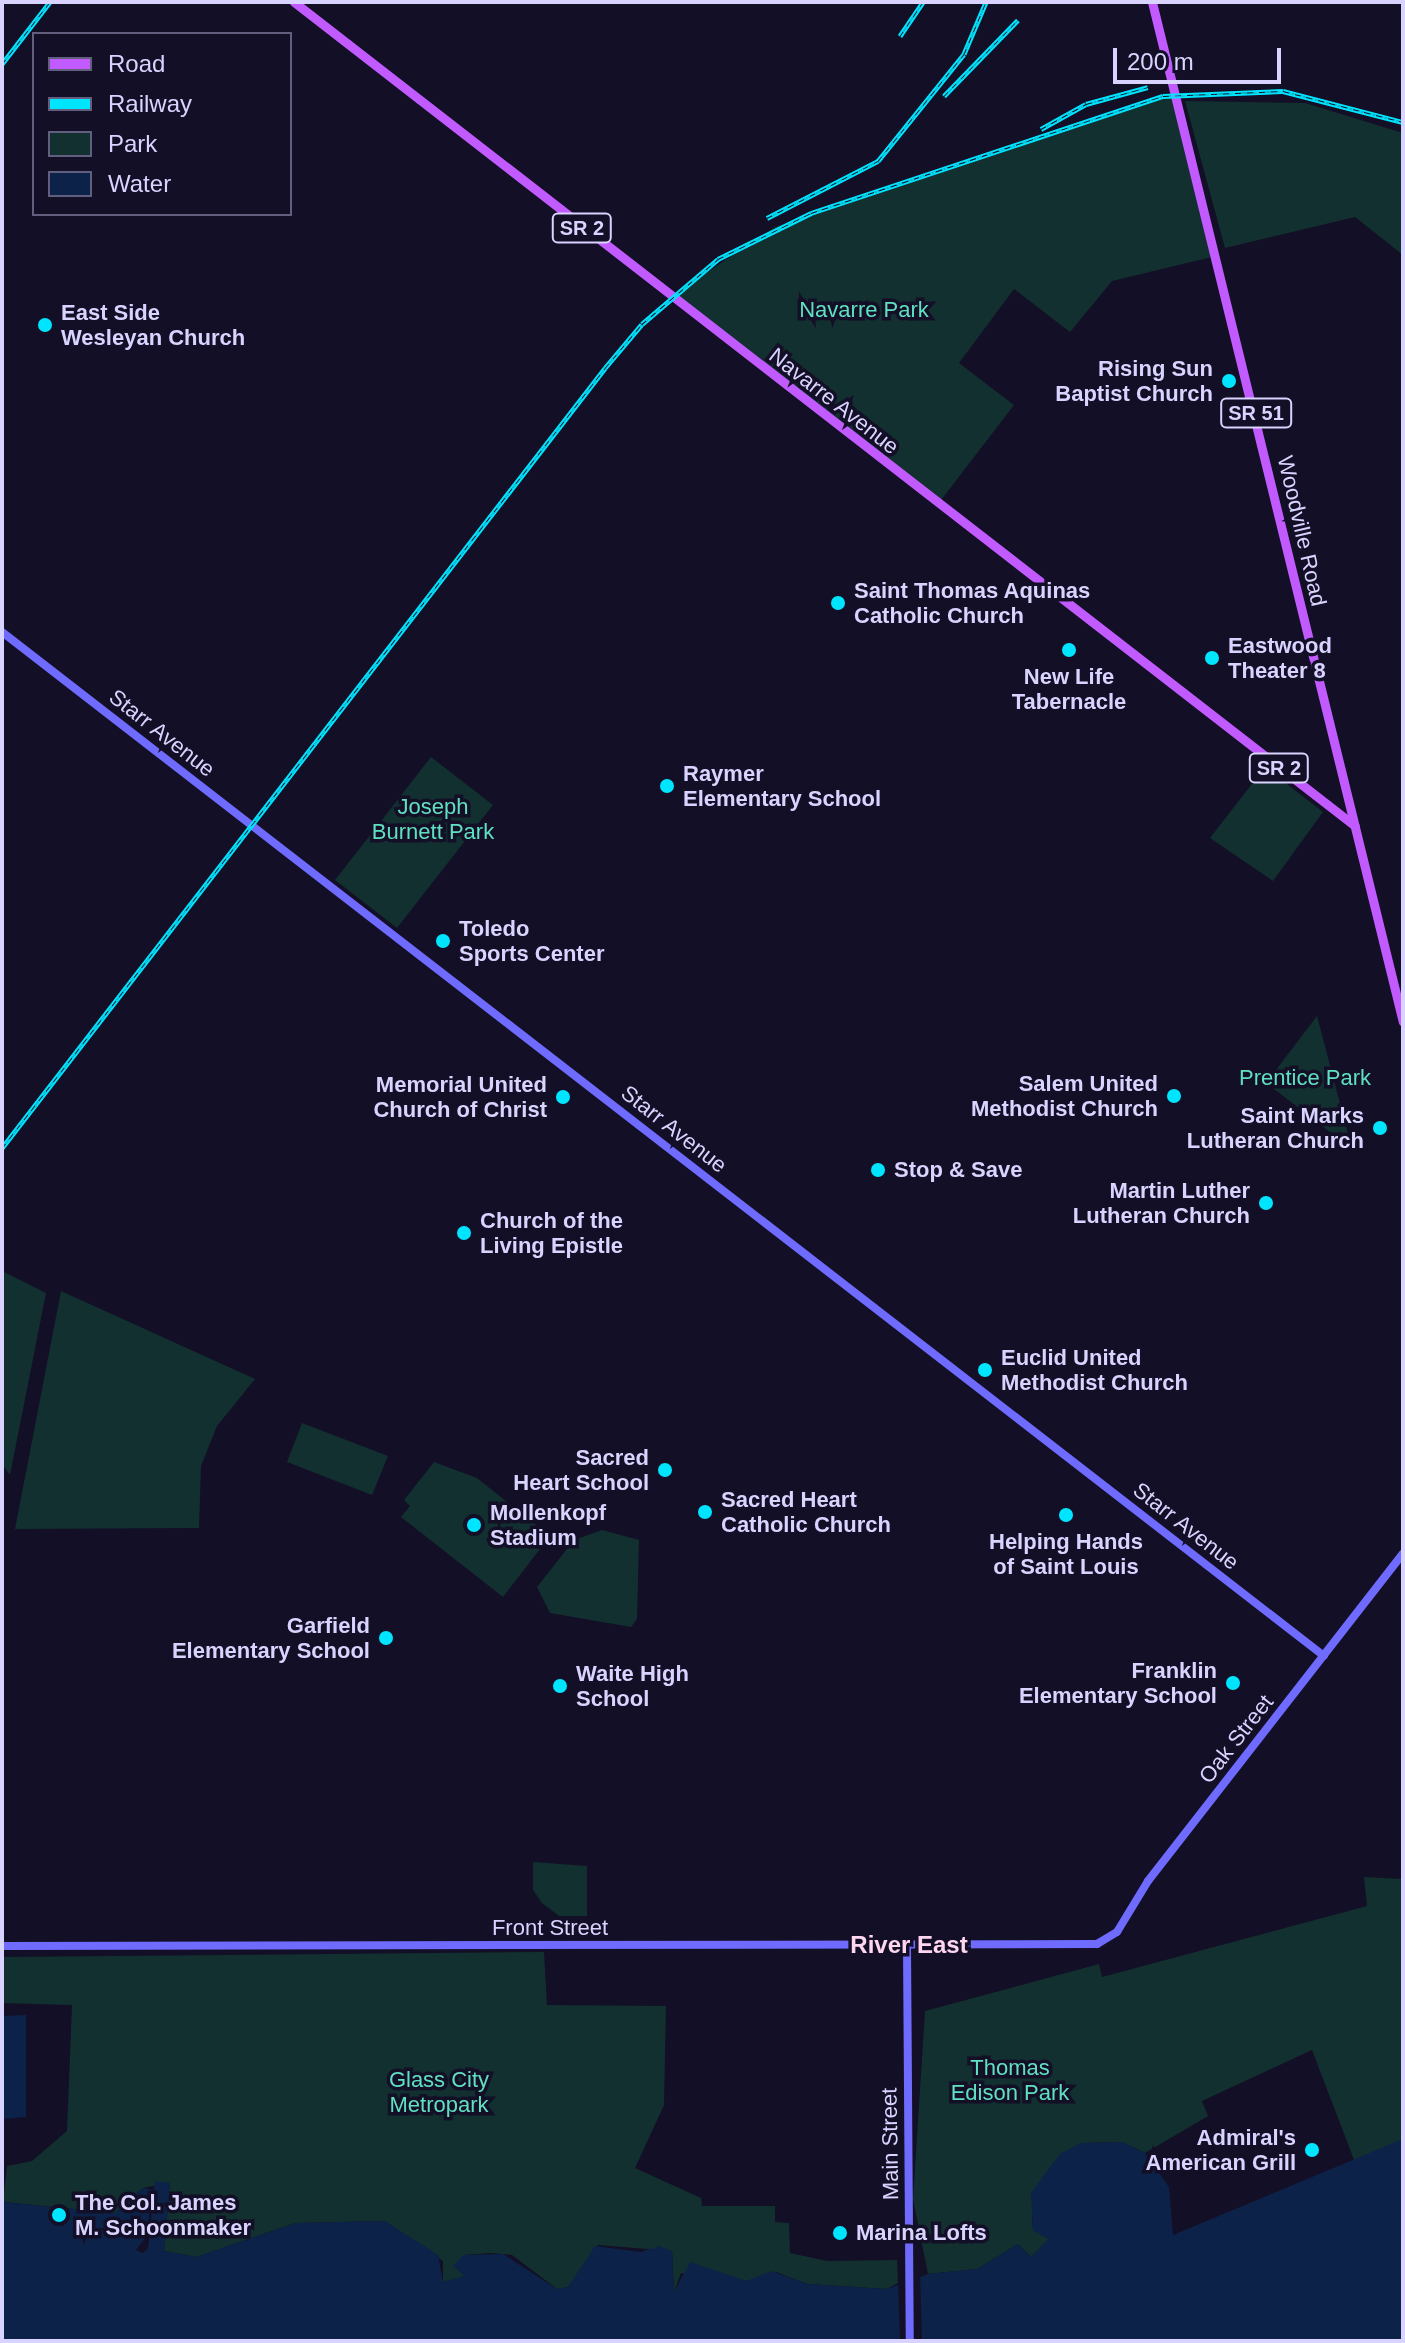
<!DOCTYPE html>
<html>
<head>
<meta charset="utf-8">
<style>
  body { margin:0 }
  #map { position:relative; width:1405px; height:2343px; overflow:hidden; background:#130f26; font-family:Arial,sans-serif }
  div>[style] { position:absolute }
  .green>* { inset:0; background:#12302f }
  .water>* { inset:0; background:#0c2248 }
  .pier>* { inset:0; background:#130f26 }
  .secondary>* { height:8px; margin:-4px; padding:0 4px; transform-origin:4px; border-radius:4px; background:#6f6bff }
  .primary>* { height:9px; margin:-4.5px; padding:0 4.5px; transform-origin:4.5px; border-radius:4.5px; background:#c25bff }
  .rail>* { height:5px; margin-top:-2.5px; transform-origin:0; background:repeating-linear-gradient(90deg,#130f26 0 6px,#00e5ff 0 12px); box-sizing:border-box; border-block:2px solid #00e5ff }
  .dots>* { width:22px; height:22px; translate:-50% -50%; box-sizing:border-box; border:4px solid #130f26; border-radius:50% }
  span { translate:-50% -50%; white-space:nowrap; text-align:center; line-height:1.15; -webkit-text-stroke:7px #130f26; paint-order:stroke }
  .shield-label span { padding:2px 6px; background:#130f26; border:2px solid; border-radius:6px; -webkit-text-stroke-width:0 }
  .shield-label { font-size:20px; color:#d9d4ff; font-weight:700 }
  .park-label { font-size:22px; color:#5fe0c0 }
  .poi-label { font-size:22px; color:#d9d4ff; font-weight:700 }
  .left { translate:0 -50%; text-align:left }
  .right { translate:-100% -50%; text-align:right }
  .street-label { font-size:22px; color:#d9d4ff }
  .neighbourhood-label { font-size:24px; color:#ffd6f0; font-weight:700 }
  .frame { position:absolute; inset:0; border:4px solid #d9d4ff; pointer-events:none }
  .legend { position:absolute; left:32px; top:32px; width:260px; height:184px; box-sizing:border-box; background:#130f26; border:2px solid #625e7d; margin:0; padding:10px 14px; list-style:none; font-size:24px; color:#d9d4ff }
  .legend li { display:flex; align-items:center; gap:16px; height:40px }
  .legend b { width:40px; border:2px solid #625e7d }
  .scale { position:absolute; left:1113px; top:48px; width:168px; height:36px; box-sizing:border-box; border:4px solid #d9d4ff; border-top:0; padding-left:10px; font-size:24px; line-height:28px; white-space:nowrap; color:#d9d4ff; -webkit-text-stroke:6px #130f26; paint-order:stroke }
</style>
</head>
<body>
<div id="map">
  <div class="green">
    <i style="clip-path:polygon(1174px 94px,1216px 256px,1112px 281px,1070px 332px,1014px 289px,959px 363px,1014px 405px,938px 504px,670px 297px,775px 227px)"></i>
    <i style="clip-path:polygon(1185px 101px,1305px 103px,1403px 133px,1403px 255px,1355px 217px,1225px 248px)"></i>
    <i style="clip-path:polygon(431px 757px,493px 805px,397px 928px,335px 880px)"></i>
    <i style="clip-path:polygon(1265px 767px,1323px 812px,1273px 881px,1210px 838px)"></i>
    <i style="clip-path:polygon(1317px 1016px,1352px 1149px,1266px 1083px)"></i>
    <i style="clip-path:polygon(2px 1271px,46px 1293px,10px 1475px,2px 1464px)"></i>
    <i style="clip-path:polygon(61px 1291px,255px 1379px,217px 1426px,201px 1466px,199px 1528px,15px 1529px)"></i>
    <i style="clip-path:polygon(302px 1423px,388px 1456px,372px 1495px,287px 1462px)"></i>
    <i style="clip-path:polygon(434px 1462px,477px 1478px,550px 1536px,503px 1597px,401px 1517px,410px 1506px,404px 1500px)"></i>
    <i style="clip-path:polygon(602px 1530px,639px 1540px,637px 1619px,631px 1627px,550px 1613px,537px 1587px,574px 1540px)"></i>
    <i style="clip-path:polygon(533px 1862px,587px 1866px,587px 1916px,559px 1916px,542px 1903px,533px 1890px)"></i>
    <i style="clip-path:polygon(1364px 1877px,1403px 1879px,1403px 2139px,1356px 2165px,1312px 2050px,1202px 2101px,1208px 2116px,1145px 2153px,1122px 2142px,1081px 2143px,1048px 2175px,1032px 2218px,1033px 2229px,1049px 2239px,1031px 2257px,1018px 2244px,977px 2269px,928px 2274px,913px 2199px,925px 2011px,1099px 1964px,1102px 1977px,1367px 1906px)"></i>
    <i style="clip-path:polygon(544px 1952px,547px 2005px,666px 2006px,664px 2105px,635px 2168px,701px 2198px,702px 2206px,775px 2206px,775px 2222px,789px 2223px,790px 2253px,827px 2261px,897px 2260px,898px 2283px,887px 2289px,807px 2284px,776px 2272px,747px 2281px,681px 2273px,674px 2292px,672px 2251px,598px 2245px,568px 2287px,557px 2289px,512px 2255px,491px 2253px,463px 2255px,465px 2276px,443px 2282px,443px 2261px,385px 2221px,296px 2223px,196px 2257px,164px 2251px,170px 2183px,143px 2188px,115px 2213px,3px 2202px,7px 2166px,32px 2161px,67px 2131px,72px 2005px,2px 2003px,2px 1957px)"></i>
  </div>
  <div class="water">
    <i style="clip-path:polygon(26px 2015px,26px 2117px,2px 2119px,2px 2016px)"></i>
    <i style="clip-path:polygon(1403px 2139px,1403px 2341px,2px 2341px,2px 2202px,115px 2213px,143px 2188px,153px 2190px,146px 2237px,136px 2250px,143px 2253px,148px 2248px,155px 2181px,170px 2183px,164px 2251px,196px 2257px,296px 2223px,385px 2221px,438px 2255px,443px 2282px,464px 2276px,453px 2266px,463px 2255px,503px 2254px,557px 2289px,568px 2287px,595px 2246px,641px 2252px,659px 2246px,672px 2251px,674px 2292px,690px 2262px,747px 2281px,771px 2271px,807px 2284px,887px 2289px,928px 2274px,977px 2269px,1018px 2244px,1031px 2257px,1049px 2239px,1033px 2230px,1031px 2193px,1060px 2154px,1081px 2143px,1122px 2142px,1145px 2153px,1169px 2187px,1173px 2235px)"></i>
  </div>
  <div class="pier">
    <i style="clip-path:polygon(920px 2272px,922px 2341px,900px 2341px,898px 2279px)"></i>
  </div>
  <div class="secondary">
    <i style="left:2px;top:632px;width:1672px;rotate:37.76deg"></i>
    <i style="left:2px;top:1946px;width:1095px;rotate:-0.1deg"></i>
    <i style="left:1097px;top:1944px;width:23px;rotate:-31deg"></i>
    <i style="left:1117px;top:1932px;width:60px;rotate:-58.7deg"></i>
    <i style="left:1148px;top:1881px;width:415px;rotate:-52.1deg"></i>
    <i style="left:907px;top:1946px;width:395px;rotate:89.6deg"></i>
  </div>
  <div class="primary">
    <i style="left:294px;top:2px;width:1343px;rotate:37.83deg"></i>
    <i style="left:1152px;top:2px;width:1050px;rotate:76.18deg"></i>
  </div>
  <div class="rail">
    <i style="left:900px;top:36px;width:41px;rotate:-55.9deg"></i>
    <i style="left:2px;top:64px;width:78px;rotate:-52.3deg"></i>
    <i style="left:944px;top:96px;width:106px;rotate:-45.8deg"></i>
    <i style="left:1041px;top:129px;width:51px;rotate:-29.1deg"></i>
    <i style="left:1086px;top:104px;width:64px;rotate:-15.3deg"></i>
    <i style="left:767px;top:218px;width:125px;rotate:-27.2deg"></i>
    <i style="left:878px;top:161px;width:137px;rotate:-51.2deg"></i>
    <i style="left:964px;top:54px;width:56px;rotate:-67.1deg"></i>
    <i style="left:2px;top:1148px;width:986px;rotate:-52.29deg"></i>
    <i style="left:605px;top:368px;width:57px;rotate:-49.9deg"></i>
    <i style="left:642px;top:324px;width:100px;rotate:-40.5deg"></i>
    <i style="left:718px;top:259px;width:104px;rotate:-26.3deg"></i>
    <i style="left:811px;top:213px;width:371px;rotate:-18.4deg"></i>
    <i style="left:1163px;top:96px;width:120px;rotate:-2.4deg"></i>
    <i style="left:1283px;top:91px;width:124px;rotate:14.5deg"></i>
  </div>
  <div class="dots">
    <i style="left:45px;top:325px;background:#00e5ff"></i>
    <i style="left:1229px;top:381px;background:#00e5ff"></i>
    <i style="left:838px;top:603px;background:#00e5ff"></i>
    <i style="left:1069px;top:650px;background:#00e5ff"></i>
    <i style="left:1212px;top:658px;background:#00e5ff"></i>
    <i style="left:667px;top:786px;background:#00e5ff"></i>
    <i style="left:443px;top:941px;background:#00e5ff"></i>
    <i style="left:1174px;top:1096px;background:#00e5ff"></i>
    <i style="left:563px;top:1097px;background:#00e5ff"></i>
    <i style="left:1380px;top:1128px;background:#00e5ff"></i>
    <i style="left:878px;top:1170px;background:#00e5ff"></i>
    <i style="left:1266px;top:1203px;background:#00e5ff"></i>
    <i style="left:464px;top:1233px;background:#00e5ff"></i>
    <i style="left:985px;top:1370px;background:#00e5ff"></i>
    <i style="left:665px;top:1470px;background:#00e5ff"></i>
    <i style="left:705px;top:1512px;background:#00e5ff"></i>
    <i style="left:1066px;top:1515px;background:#00e5ff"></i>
    <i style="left:474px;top:1525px;background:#00e5ff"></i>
    <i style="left:386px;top:1638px;background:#00e5ff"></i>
    <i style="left:1233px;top:1683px;background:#00e5ff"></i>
    <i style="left:560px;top:1686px;background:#00e5ff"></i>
    <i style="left:1312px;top:2150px;background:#00e5ff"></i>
    <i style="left:59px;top:2215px;background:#00e5ff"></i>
    <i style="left:840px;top:2233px;background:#00e5ff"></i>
  </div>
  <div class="shield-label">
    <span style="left:582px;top:228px">SR 2</span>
    <span style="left:1256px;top:413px">SR 51</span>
    <span style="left:1279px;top:768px">SR 2</span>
  </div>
  <div class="park-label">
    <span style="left:864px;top:310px">Navarre Park</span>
    <span style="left:433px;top:819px">Joseph<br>Burnett Park</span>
    <span style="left:1305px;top:1078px">Prentice Park</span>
    <span style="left:1010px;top:2080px">Thomas<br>Edison Park</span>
    <span style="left:439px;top:2092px">Glass City<br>Metropark</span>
  </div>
  <div class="poi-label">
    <span class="left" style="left:61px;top:325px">East Side<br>Wesleyan Church</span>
    <span class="right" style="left:1213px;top:381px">Rising Sun<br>Baptist Church</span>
    <span class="left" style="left:854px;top:603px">Saint Thomas Aquinas<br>Catholic Church</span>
    <span class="left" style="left:1228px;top:658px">Eastwood<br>Theater 8</span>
    <span style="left:1069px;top:689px">New Life<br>Tabernacle</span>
    <span class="left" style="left:683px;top:786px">Raymer<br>Elementary School</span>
    <span class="left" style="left:459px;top:941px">Toledo<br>Sports Center</span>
    <span class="right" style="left:1158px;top:1096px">Salem United<br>Methodist Church</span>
    <span class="right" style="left:547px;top:1097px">Memorial United<br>Church of Christ</span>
    <span class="right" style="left:1364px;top:1128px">Saint Marks<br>Lutheran Church</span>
    <span class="left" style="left:894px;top:1170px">Stop &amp; Save</span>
    <span class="right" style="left:1250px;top:1203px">Martin Luther<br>Lutheran Church</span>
    <span class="left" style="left:480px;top:1233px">Church of the<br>Living Epistle</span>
    <span class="left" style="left:1001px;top:1370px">Euclid United<br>Methodist Church</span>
    <span class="right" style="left:649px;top:1470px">Sacred<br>Heart School</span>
    <span class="left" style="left:721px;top:1512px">Sacred Heart<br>Catholic Church</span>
    <span class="left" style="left:490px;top:1525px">Mollenkopf<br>Stadium</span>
    <span style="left:1066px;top:1554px">Helping Hands<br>of Saint Louis</span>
    <span class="right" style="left:370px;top:1638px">Garfield<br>Elementary School</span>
    <span class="right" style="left:1217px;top:1683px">Franklin<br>Elementary School</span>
    <span class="left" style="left:576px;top:1686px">Waite High<br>School</span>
    <span class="right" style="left:1296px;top:2150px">Admiral's<br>American Grill</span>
    <span class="left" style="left:75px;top:2215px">The Col. James<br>M. Schoonmaker</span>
    <span class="left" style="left:856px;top:2233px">Marina Lofts</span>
  </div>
  <div class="street-label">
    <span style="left:834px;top:401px;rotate:38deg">Navarre Avenue</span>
    <span style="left:1302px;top:531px;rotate:77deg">Woodville Road</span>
    <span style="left:162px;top:733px;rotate:38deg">Starr Avenue</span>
    <span style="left:674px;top:1129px;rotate:38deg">Starr Avenue</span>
    <span style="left:1186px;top:1526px;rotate:38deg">Starr Avenue</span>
    <span style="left:1236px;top:1739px;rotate:-52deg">Oak Street</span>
    <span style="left:550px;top:1928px">Front Street</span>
    <span style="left:890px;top:2144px;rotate:-91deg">Main Street</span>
  </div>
  <div class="neighbourhood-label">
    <span style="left:909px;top:1945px">River East</span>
  </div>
  <div class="frame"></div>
  <ul class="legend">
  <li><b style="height:10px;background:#c25bff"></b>Road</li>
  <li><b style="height:10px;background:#00e5ff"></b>Railway</li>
  <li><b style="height:22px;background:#12302f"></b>Park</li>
  <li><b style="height:22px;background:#0c2248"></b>Water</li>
  </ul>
  <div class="scale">200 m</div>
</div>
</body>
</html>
